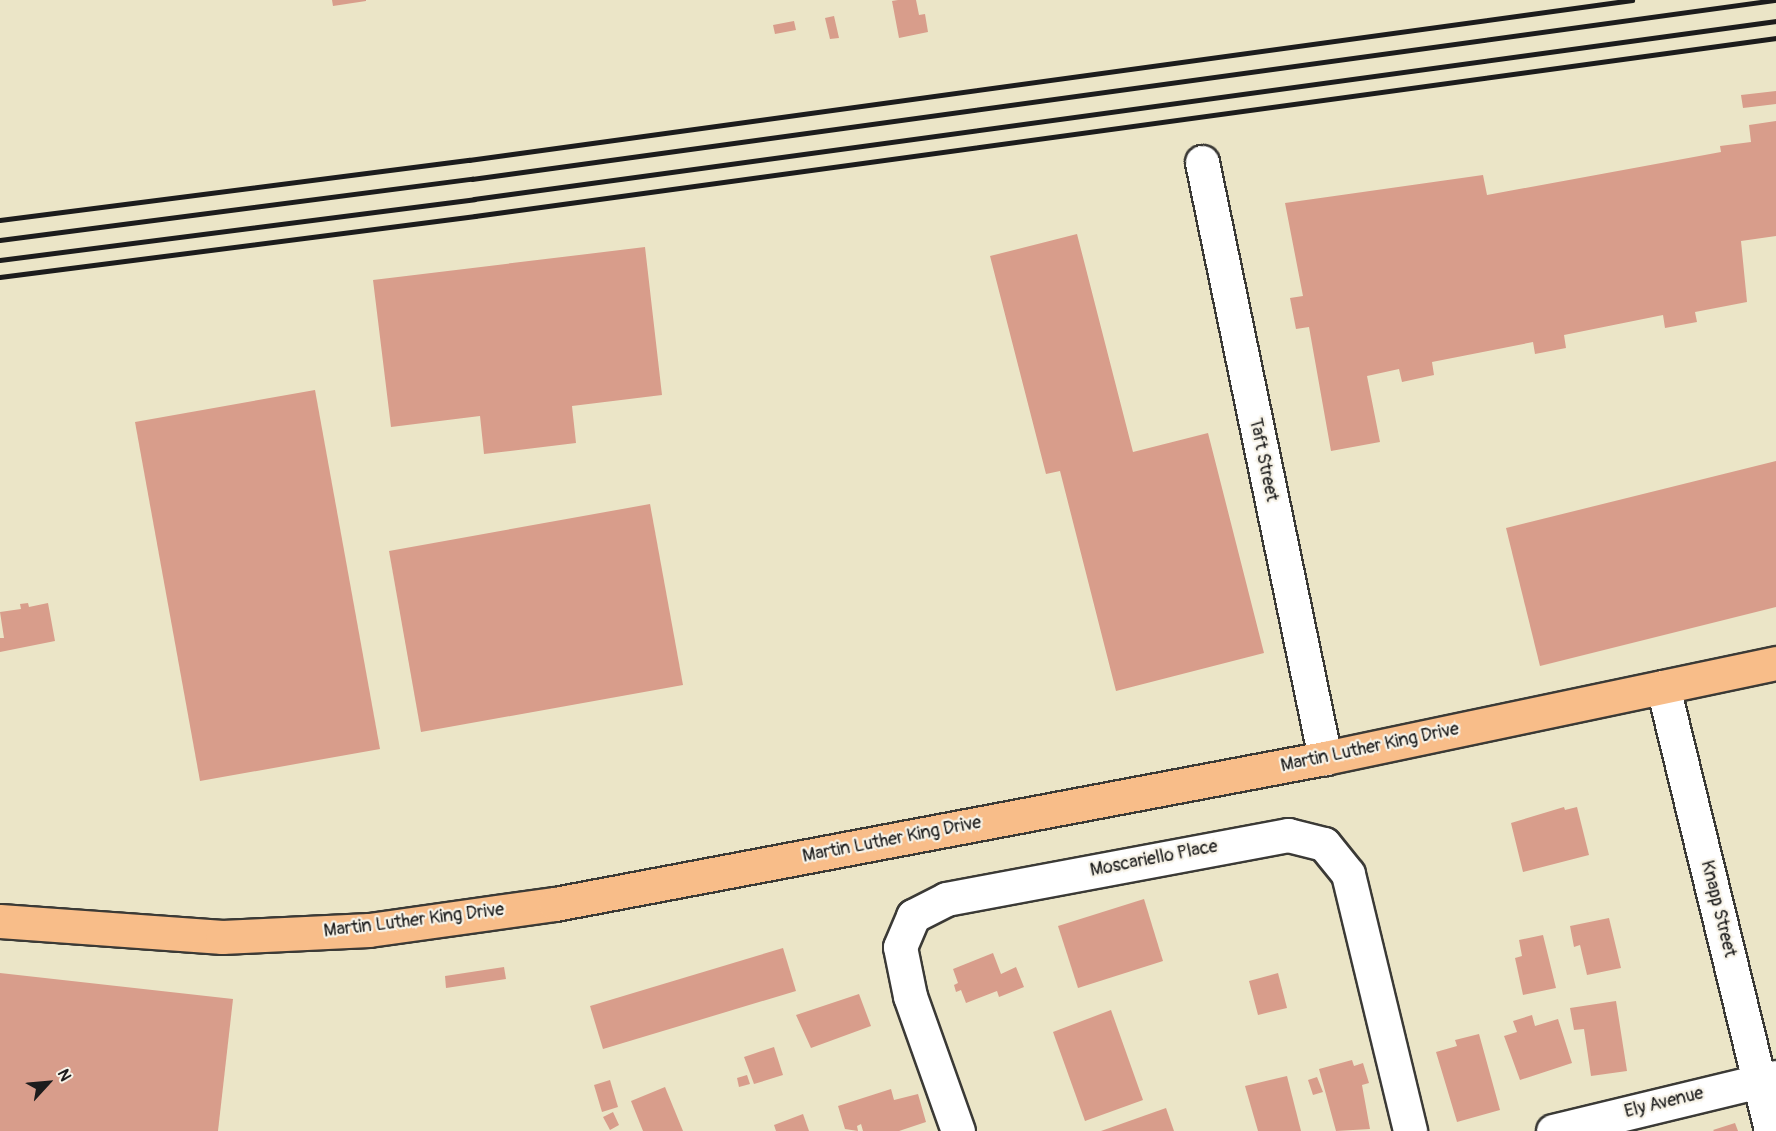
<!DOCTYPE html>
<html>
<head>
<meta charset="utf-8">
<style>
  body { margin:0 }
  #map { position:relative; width:1776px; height:1131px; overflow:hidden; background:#ebe5c7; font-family:Pangolin,sans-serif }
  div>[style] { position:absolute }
  .building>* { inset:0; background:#d89d8b }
  .roads { filter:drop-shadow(2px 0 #3b3a36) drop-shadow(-2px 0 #3b3a36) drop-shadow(0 2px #3b3a36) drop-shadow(0 -2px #3b3a36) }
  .minor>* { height:33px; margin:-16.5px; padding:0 16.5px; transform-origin:16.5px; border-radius:16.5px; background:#fff }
  .major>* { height:33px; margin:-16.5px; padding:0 16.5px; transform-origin:16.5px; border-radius:16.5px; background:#f8bd89 }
  .rail>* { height:4.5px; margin:-2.25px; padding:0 2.25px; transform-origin:2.25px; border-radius:2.25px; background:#1c1c1c }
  span { translate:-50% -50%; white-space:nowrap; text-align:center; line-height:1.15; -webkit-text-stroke:4.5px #f7f3e8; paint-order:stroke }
  .street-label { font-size:18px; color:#1c1c1c }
  .north { position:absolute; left:18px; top:1053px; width:60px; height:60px; -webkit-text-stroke:4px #f7f3e8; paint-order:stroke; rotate:64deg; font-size:16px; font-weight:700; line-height:24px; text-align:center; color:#1c1c1c }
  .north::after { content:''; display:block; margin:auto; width:21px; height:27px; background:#1c1c1c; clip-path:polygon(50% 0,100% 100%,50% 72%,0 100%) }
</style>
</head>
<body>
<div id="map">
  <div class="building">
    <i style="clip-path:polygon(332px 0,366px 0,366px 1px,333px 6px)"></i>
    <i style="clip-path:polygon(898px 0,916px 0,919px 15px,925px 14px,928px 32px,899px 38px,892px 1px)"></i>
    <i style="clip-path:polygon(834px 16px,839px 38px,830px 39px,825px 18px)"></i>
    <i style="clip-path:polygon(794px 21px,796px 30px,775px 34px,773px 25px)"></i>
    <i style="clip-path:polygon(1776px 91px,1776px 104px,1743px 108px,1741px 95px)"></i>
    <i style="clip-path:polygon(1776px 121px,1776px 236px,1741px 241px,1747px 302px,1695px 312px,1697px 322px,1665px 328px,1663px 315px,1564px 335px,1566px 348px,1535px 354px,1533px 342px,1432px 362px,1434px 375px,1402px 382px,1399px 369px,1367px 376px,1380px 442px,1331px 451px,1309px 327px,1296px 329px,1290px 298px,1303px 296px,1285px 203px,1483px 175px,1487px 195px,1721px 152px,1720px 146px,1751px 142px,1749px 125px)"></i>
    <i style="clip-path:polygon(1077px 234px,1133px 452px,1208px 433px,1264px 653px,1116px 691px,1060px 471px,1046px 474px,990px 256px)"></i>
    <i style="clip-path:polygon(645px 247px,662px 395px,572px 406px,576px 443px,484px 454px,480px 416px,391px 427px,373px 280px)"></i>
    <i style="clip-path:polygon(315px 390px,380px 749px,200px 781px,135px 422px)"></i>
    <i style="clip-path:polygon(1776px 461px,1776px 607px,1540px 666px,1506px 528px)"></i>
    <i style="clip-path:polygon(650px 504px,683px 685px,421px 732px,389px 551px)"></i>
    <i style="clip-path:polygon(28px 603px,29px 607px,48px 603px,55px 641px,0 652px,0 638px,4px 638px,0 612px,21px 609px,20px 604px)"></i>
    <i style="clip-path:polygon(1564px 807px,1565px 810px,1577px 807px,1589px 855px,1523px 872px,1511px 823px)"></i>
    <i style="clip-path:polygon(1144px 899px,1163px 961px,1078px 988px,1058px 926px)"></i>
    <i style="clip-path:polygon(1609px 918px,1621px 968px,1587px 975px,1580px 945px,1574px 947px,1570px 926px)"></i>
    <i style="clip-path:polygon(1543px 935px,1556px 988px,1523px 995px,1515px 958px,1522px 956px,1519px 940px)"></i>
    <i style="clip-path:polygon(783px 948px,796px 991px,603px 1049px,590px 1006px)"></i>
    <i style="clip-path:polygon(993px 953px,1001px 974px,1016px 967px,1024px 987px,999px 997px,997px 991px,966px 1003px,961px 990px,956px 992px,954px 985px,958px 983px,953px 969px)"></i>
    <i style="clip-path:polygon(504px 967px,506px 979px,446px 988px,445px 976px)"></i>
    <i style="clip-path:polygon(0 973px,233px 999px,218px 1131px,0 1131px)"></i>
    <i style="clip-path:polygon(1278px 973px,1287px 1008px,1258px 1015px,1249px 981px)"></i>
    <i style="clip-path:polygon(859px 994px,871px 1026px,811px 1048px,796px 1015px)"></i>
    <i style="clip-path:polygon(1616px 1001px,1627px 1071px,1591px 1076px,1584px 1029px,1574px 1030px,1570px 1008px)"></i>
    <i style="clip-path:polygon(1111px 1010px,1143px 1100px,1085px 1121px,1053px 1032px)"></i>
    <i style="clip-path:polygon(1532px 1015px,1535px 1026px,1558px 1019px,1572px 1063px,1520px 1080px,1504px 1036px,1517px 1032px,1513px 1021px)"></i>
    <i style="clip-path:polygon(1479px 1034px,1500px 1110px,1457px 1122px,1436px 1052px,1457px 1046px,1455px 1040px)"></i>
    <i style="clip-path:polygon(774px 1047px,783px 1075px,754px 1084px,744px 1057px)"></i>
    <i style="clip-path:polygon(1352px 1060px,1354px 1066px,1363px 1063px,1369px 1083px,1362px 1085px,1370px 1129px,1336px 1131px,1319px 1069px)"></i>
    <i style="clip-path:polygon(747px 1075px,750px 1084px,739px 1087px,737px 1078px)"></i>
    <i style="clip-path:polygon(1287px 1076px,1301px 1131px,1258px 1131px,1245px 1086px)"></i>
    <i style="clip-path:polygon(1317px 1077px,1323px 1092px,1313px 1095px,1308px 1080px)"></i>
    <i style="clip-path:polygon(610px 1080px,618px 1107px,602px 1112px,594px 1085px)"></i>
    <i style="clip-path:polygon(665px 1087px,683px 1131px,643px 1131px,631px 1101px)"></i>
    <i style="clip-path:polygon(891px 1089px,894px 1100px,918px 1094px,926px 1122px,899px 1131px,863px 1131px,861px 1124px,857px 1126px,858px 1131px,845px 1129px,838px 1106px)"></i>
    <i style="clip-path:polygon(1166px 1108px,1174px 1131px,1101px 1131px)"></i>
    <i style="clip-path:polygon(613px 1112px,619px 1125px,610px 1130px,603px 1117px)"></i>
    <i style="clip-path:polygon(803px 1114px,809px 1131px,776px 1131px,774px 1125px)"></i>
    <i style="clip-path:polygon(1735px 1123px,1738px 1131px,1714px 1131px,1713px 1130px)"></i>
  </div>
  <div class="roads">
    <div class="minor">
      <i style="left:1202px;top:162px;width:609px;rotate:78.34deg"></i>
      <i style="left:1663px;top:687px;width:457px;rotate:76.3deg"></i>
      <i style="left:958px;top:1131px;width:143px;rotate:-109.6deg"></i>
      <i style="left:910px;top:996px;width:50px;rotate:-101.5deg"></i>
      <i style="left:900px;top:947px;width:34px;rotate:-67deg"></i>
      <i style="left:913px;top:916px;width:37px;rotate:-27deg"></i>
      <i style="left:946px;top:899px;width:348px;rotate:-10.6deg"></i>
      <i style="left:1288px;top:835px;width:37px;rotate:14deg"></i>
      <i style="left:1324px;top:844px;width:38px;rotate:51deg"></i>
      <i style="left:1348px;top:874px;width:264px;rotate:76.4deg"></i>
      <i style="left:1553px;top:1131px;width:229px;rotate:-13.6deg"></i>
    </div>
    <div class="major">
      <i style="left:0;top:921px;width:223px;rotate:4.1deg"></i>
      <i style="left:222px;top:937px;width:147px;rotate:-2.7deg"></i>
      <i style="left:369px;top:930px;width:188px;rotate:-8deg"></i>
      <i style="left:555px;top:904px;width:784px;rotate:-10.74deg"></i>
      <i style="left:1325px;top:758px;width:461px;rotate:-11.9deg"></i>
    </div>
  </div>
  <div class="rail">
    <i style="left:0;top:220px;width:473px;rotate:-7.3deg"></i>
    <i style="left:469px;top:160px;width:1174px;rotate:-7.83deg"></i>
    <i style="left:0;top:240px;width:476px;rotate:-7.4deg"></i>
    <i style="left:472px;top:179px;width:1316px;rotate:-7.82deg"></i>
    <i style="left:0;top:260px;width:478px;rotate:-7.3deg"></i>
    <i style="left:474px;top:199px;width:1314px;rotate:-7.78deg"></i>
    <i style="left:0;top:277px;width:479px;rotate:-7.3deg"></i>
    <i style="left:475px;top:216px;width:1313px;rotate:-7.79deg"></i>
  </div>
  <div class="street-label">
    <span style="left:1263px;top:460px;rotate:78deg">Taft Street</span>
    <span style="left:1370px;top:748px;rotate:-12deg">Martin Luther King Drive</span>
    <span style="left:892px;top:840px;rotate:-11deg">Martin Luther King Drive</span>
    <span style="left:1154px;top:859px;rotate:-11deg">Moscariello Place</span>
    <span style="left:1718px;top:909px;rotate:76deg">Knapp Street</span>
    <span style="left:414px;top:921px;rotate:-7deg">Martin Luther King Drive</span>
    <span style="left:1664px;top:1103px;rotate:-14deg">Ely Avenue</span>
  </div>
  <div class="north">N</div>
</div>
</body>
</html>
